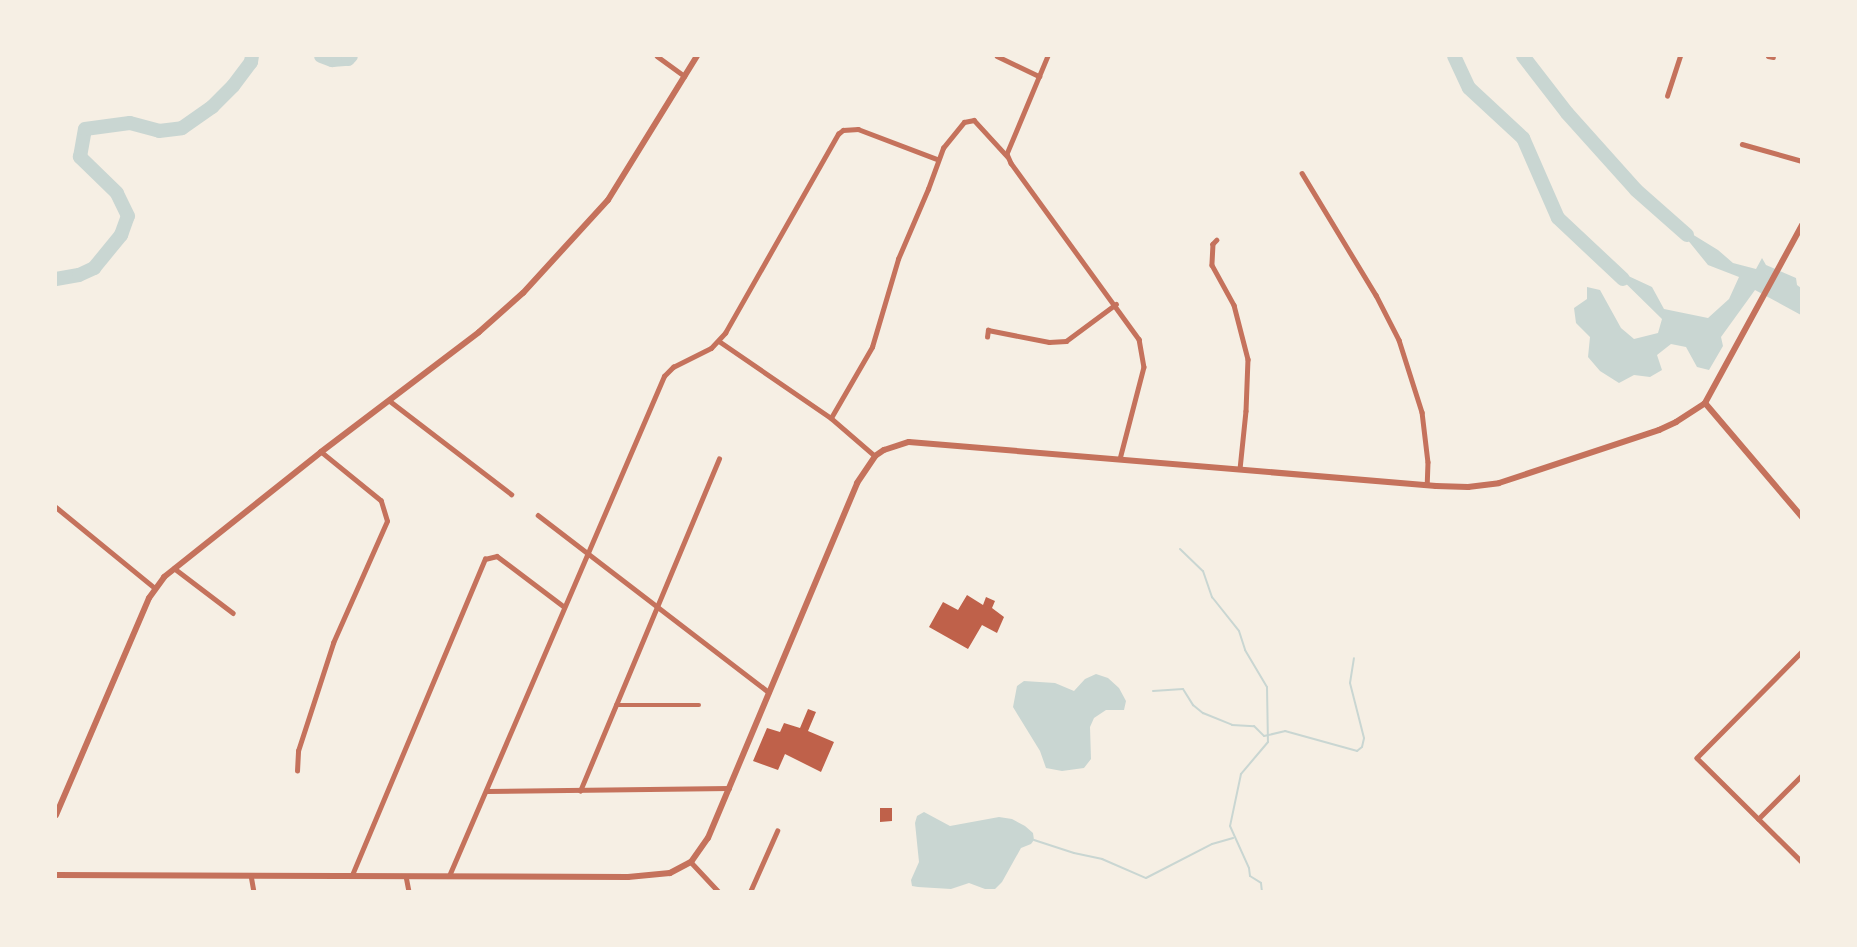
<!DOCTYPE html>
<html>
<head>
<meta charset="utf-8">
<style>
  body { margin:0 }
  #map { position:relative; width:1857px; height:947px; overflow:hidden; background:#f6efe4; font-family:Lora,serif }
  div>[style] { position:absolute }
  .water>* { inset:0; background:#c9d6d2 }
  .stream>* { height:2px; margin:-1px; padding:0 1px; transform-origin:1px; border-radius:1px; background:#c9d6d2 }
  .river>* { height:14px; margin:-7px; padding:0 7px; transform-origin:7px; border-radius:7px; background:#c9d6d2 }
  .building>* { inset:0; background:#bf614a }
  .minor>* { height:4.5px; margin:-2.25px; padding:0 2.25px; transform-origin:2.25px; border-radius:2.25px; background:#c5725c }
  .tertiary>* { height:6px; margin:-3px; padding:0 3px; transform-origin:3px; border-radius:3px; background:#c5725c }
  span { translate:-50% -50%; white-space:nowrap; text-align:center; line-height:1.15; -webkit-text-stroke:5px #f6efe4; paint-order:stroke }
  .frame { position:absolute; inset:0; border:57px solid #f6efe4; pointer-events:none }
</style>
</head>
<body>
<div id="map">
  <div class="water">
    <i style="clip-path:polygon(1674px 223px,1718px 250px,1733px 263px,1756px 269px,1762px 258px,1766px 265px,1796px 278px,1797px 285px,1801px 288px,1801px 315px,1755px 290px,1721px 337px,1723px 346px,1709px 370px,1697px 367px,1686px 347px,1671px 344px,1657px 355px,1662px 370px,1650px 377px,1634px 375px,1619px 383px,1600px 371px,1588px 357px,1590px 337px,1576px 323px,1574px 308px,1587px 299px,1587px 287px,1600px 290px,1621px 328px,1634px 339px,1658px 333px,1662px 319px,1609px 267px,1652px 287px,1664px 309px,1708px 318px,1729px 299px,1739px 277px,1708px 265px)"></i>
    <i style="clip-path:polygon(1096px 674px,1108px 678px,1119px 688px,1126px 701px,1124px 710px,1106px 710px,1094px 718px,1090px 727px,1091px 759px,1084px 768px,1062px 771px,1046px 768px,1040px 751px,1013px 707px,1017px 686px,1024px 681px,1055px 683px,1074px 691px,1085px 679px)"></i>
    <i style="clip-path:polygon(924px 812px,950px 826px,999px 817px,1012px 819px,1025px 826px,1033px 833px,1034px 840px,1031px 844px,1021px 848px,1002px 882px,995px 889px,985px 889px,969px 883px,951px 889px,918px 887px,912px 886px,911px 880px,919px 862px,915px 823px,917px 816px)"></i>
  </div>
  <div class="stream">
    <i style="left:1180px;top:549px;width:32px;rotate:44deg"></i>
    <i style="left:1203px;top:571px;width:28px;rotate:71deg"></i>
    <i style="left:1212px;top:597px;width:43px;rotate:51.5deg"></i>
    <i style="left:1239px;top:631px;width:20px;rotate:72deg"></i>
    <i style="left:1245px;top:650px;width:43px;rotate:59.3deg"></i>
    <i style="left:1267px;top:687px;width:55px;rotate:89deg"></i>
    <i style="left:1268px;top:742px;width:42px;rotate:130.2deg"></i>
    <i style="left:1241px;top:774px;width:53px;rotate:101.9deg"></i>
    <i style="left:1230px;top:826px;width:46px;rotate:65.7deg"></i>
    <i style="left:1249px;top:868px;width:8px;rotate:83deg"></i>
    <i style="left:1250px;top:876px;width:13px;rotate:32deg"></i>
    <i style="left:1261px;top:883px;width:9px;rotate:84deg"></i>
    <i style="left:1153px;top:691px;width:30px;rotate:-4deg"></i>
    <i style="left:1183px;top:689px;width:19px;rotate:58deg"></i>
    <i style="left:1193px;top:705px;width:13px;rotate:39deg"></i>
    <i style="left:1203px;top:713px;width:31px;rotate:22deg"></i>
    <i style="left:1232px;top:725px;width:22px;rotate:3deg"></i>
    <i style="left:1254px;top:726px;width:14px;rotate:45deg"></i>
    <i style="left:1264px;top:736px;width:22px;rotate:-13deg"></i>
    <i style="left:1285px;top:731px;width:75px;rotate:15.5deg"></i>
    <i style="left:1357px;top:751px;width:6px;rotate:-39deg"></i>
    <i style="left:1362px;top:747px;width:9px;rotate:-77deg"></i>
    <i style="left:1364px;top:738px;width:57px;rotate:-104.3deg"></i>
    <i style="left:1350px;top:683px;width:25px;rotate:-81deg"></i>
    <i style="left:1034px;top:840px;width:42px;rotate:18deg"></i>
    <i style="left:1074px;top:853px;width:29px;rotate:12deg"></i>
    <i style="left:1102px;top:859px;width:48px;rotate:23.4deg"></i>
    <i style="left:1146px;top:878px;width:74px;rotate:-27.3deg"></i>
    <i style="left:1212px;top:844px;width:22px;rotate:-16deg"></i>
  </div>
  <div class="river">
    <i style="left:321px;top:56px;width:12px;rotate:20deg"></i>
    <i style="left:332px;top:60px;width:16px;rotate:-4deg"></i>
    <i style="left:348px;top:59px;width:4px;rotate:-45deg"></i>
    <i style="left:1454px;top:56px;width:35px;rotate:65deg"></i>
    <i style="left:1469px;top:88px;width:74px;rotate:42.8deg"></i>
    <i style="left:1523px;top:138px;width:87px;rotate:66.4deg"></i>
    <i style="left:1558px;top:218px;width:89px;rotate:43.2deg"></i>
    <i style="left:1523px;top:56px;width:72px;rotate:52.3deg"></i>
    <i style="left:1567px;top:113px;width:103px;rotate:48.1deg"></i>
    <i style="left:1636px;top:190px;width:68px;rotate:41.4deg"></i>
    <i style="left:56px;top:279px;width:23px;rotate:-10deg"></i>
    <i style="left:79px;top:275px;width:17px;rotate:-25deg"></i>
    <i style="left:94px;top:268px;width:43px;rotate:-50.7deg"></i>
    <i style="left:121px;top:235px;width:20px;rotate:-70deg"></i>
    <i style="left:128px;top:216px;width:25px;rotate:-116deg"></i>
    <i style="left:117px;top:193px;width:52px;rotate:-135.8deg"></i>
    <i style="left:80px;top:157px;width:28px;rotate:-80deg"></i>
    <i style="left:85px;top:129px;width:45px;rotate:-7.6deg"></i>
    <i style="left:130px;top:123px;width:30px;rotate:15deg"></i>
    <i style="left:159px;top:131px;width:23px;rotate:-7deg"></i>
    <i style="left:182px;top:128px;width:37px;rotate:-35deg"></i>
    <i style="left:212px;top:107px;width:30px;rotate:-45deg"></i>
    <i style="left:233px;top:86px;width:30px;rotate:-53deg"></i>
    <i style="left:251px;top:62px;width:6px;rotate:-81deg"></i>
  </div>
  <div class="building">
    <i style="clip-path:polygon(967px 595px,983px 605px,986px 597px,995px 601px,992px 608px,1004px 617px,997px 633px,982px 625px,968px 649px,929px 627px,943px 602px,958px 610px)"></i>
    <i style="clip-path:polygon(808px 709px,816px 712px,808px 731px,834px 742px,821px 772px,785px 754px,778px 770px,753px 761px,767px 728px,780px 732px,784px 723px,800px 728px)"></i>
    <i style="clip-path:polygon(880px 808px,892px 808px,892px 821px,880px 822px)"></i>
  </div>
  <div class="minor">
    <i style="left:657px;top:56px;width:34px;rotate:36deg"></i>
    <i style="left:997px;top:56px;width:47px;rotate:25.5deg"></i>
    <i style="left:1048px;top:56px;width:106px;rotate:112.7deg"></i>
    <i style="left:1007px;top:154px;width:10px;rotate:66deg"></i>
    <i style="left:1011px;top:163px;width:218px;rotate:54deg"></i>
    <i style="left:1139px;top:339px;width:28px;rotate:80deg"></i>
    <i style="left:1144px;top:367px;width:95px;rotate:104.6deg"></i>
    <i style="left:1768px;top:56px;width:5px;rotate:11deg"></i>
    <i style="left:1667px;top:96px;width:42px;rotate:-72deg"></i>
    <i style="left:1742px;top:144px;width:62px;rotate:15.8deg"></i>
    <i style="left:1302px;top:173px;width:143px;rotate:58.8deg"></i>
    <i style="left:1376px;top:295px;width:51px;rotate:62.9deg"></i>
    <i style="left:1399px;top:340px;width:76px;rotate:72.3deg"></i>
    <i style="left:1422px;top:412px;width:50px;rotate:83.2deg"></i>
    <i style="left:1428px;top:462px;width:23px;rotate:92deg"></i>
    <i style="left:1217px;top:240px;width:6px;rotate:135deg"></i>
    <i style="left:1213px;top:244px;width:21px;rotate:93deg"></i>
    <i style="left:1212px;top:265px;width:46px;rotate:61.2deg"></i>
    <i style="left:1234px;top:305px;width:56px;rotate:75.5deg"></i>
    <i style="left:1248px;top:359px;width:52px;rotate:92.2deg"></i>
    <i style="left:1246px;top:411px;width:58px;rotate:95.9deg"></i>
    <i style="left:987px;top:337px;width:7px;rotate:-82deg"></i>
    <i style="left:988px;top:330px;width:62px;rotate:11.1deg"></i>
    <i style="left:1049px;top:342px;width:17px;rotate:-3deg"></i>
    <i style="left:1066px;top:341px;width:62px;rotate:-36.5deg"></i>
    <i style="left:719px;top:341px;width:136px;rotate:34.5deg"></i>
    <i style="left:831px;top:418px;width:58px;rotate:40.8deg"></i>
    <i style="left:390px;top:401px;width:153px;rotate:37.5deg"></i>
    <i style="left:831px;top:418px;width:82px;rotate:-60deg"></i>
    <i style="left:872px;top:347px;width:92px;rotate:-73.5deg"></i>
    <i style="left:898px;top:259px;width:76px;rotate:-66.8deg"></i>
    <i style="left:928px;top:189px;width:44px;rotate:-69.9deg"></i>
    <i style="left:943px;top:148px;width:33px;rotate:-51deg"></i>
    <i style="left:964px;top:122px;width:10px;rotate:-11deg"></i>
    <i style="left:974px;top:120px;width:49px;rotate:47.5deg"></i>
    <i style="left:56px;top:507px;width:128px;rotate:39.3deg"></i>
    <i style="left:538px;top:515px;width:291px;rotate:37.5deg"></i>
    <i style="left:174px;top:568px;width:74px;rotate:37.3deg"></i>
    <i style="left:1802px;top:652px;width:149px;rotate:134.7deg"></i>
    <i style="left:1697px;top:758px;width:148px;rotate:44.7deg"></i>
    <i style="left:616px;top:705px;width:83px"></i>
    <i style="left:297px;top:771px;width:20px;rotate:-87deg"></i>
    <i style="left:298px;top:751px;width:114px;rotate:-72deg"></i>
    <i style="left:333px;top:643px;width:133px;rotate:-66.1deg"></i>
    <i style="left:387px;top:521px;width:21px;rotate:-107deg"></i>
    <i style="left:381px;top:501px;width:77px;rotate:-140.8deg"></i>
    <i style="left:487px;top:791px;width:242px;rotate:-0.7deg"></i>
    <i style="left:580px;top:791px;width:360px;rotate:-67.3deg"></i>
    <i style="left:1758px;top:819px;width:62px;rotate:-45deg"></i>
    <i style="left:691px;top:862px;width:41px;rotate:47deg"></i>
    <i style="left:251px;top:875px;width:17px;rotate:80deg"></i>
    <i style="left:352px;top:875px;width:343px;rotate:-67.2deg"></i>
    <i style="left:485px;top:559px;width:12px;rotate:-14deg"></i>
    <i style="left:497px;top:556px;width:83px;rotate:37.1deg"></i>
    <i style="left:406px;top:876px;width:16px;rotate:79deg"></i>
    <i style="left:449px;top:876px;width:544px;rotate:-66.73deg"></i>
    <i style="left:664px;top:376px;width:13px;rotate:-45deg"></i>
    <i style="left:673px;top:367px;width:42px;rotate:-26.6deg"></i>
    <i style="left:711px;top:348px;width:21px;rotate:-47deg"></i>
    <i style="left:725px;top:333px;width:229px;rotate:-60.4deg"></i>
    <i style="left:838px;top:134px;width:6px;rotate:-39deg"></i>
    <i style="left:843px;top:130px;width:15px;rotate:-4deg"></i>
    <i style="left:858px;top:129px;width:85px;rotate:20.8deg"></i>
    <i style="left:750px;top:892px;width:67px;rotate:-66.1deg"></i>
  </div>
  <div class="tertiary">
    <i style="left:1705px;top:403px;width:150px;rotate:49.6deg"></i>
    <i style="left:56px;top:815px;width:236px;rotate:-66.8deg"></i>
    <i style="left:149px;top:598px;width:26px;rotate:-54deg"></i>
    <i style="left:164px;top:577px;width:201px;rotate:-38.5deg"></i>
    <i style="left:321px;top:452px;width:198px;rotate:-37.2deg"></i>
    <i style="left:479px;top:332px;width:59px;rotate:-41.6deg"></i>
    <i style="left:523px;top:293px;width:126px;rotate:-47.6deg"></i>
    <i style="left:608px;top:200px;width:169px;rotate:-58.3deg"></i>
    <i style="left:56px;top:875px;width:572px;rotate:0.2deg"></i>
    <i style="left:628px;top:877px;width:42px;rotate:-5.4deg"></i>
    <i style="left:670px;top:873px;width:24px;rotate:-28deg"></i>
    <i style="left:691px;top:862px;width:29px;rotate:-55deg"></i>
    <i style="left:708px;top:838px;width:385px;rotate:-67.2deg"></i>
    <i style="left:857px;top:483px;width:32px;rotate:-56deg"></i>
    <i style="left:875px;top:456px;width:11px;rotate:-34deg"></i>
    <i style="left:884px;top:450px;width:26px;rotate:-18deg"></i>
    <i style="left:909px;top:442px;width:529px;rotate:4.77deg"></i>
    <i style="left:1436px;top:486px;width:32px;rotate:2deg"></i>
    <i style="left:1468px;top:487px;width:31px;rotate:-7deg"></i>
    <i style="left:1499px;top:483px;width:169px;rotate:-18.3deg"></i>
    <i style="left:1659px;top:430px;width:19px;rotate:-25deg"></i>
    <i style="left:1676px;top:422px;width:35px;rotate:-33deg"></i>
    <i style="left:1705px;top:403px;width:203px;rotate:-61.4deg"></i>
  </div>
  <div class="frame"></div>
</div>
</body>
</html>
